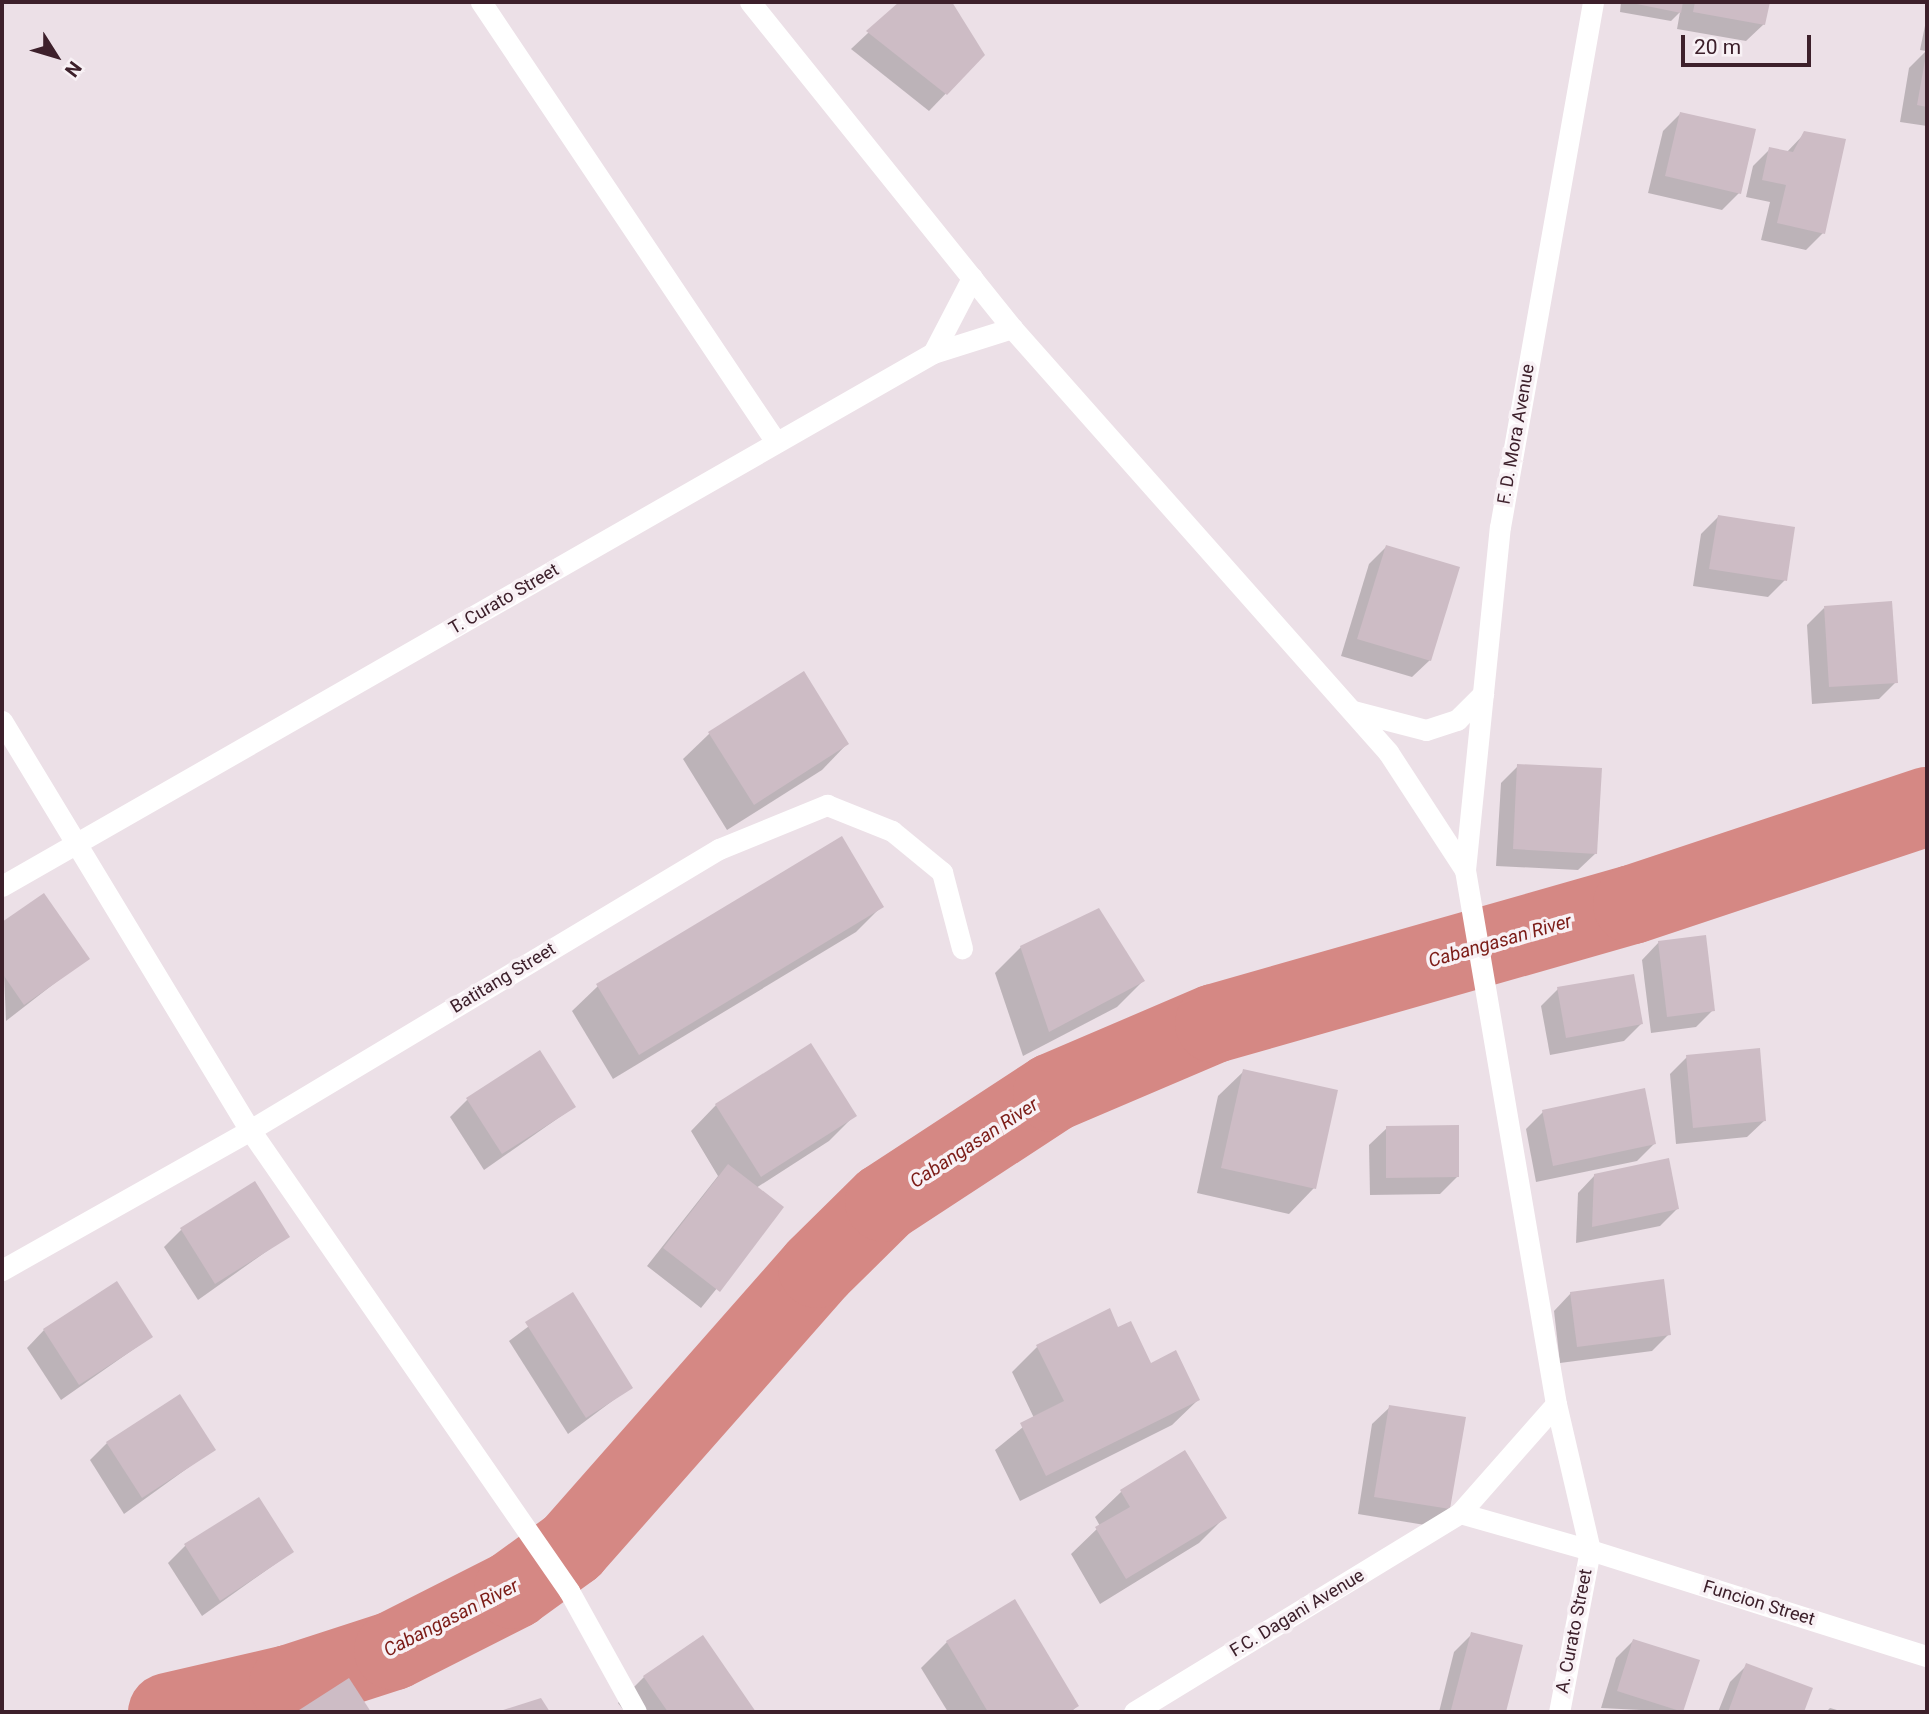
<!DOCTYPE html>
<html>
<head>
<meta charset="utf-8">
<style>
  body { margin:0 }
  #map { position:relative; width:1929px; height:1714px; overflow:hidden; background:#ece0e7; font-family:Roboto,sans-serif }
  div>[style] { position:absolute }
  .shadow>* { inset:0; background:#0003 }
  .river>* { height:79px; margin:-39.5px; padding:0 39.5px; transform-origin:39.5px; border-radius:39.5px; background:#d58884 }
  .building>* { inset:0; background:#cdbcc5 }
  .street>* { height:21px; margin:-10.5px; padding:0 10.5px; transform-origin:10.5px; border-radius:10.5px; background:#fff }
  .secondary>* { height:21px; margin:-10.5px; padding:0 10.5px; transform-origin:10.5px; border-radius:10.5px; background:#fff }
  span { translate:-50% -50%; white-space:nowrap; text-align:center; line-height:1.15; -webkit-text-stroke:7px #f8f1f5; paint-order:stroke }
  .street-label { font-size:18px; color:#3d202b }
  .water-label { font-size:19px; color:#7c1c17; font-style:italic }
  .frame { position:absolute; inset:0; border:4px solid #3d202b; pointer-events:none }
  .north { position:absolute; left:21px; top:21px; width:70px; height:70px; -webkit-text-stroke:5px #f8f1f5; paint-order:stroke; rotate:127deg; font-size:19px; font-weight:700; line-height:28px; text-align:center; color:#3d202b }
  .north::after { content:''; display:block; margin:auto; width:24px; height:32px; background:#3d202b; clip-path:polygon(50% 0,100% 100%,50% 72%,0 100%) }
  .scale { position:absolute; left:1681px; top:35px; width:130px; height:32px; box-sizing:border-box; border:4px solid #3d202b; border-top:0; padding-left:9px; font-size:21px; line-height:24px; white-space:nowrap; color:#3d202b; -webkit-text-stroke:5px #f8f1f5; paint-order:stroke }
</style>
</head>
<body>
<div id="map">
  <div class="shadow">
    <i style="clip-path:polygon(901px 2px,950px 2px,983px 55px,929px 111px,851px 49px)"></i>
    <i style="clip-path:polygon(1621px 2px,1768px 2px,1764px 24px,1746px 41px,1677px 29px,1680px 12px,1671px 21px,1620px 12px)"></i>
    <i style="clip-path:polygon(1927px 16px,1927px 126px,1900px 122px,1909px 68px,1926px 51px,1920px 50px)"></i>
    <i style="clip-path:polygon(1680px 114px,1739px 193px,1722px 210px,1648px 193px,1663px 131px)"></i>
    <i style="clip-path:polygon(1805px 133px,1823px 233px,1806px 250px,1761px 240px,1770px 202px,1746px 197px,1753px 166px,1770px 149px,1786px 153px)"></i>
    <i style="clip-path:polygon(1718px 517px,1785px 580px,1768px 597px,1693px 586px,1701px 534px)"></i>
    <i style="clip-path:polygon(1386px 547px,1430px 660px,1412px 677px,1341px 656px,1369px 564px)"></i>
    <i style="clip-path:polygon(1824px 608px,1896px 682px,1879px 699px,1812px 704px,1807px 625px)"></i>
    <i style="clip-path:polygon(803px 673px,847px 744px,822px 770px,727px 830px,683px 759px,709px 734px)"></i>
    <i style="clip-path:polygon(1518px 766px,1596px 853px,1578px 870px,1496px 866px,1501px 783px)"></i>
    <i style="clip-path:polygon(43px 895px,87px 958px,6px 1021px,2px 925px)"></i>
    <i style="clip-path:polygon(881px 907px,856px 932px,613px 1079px,572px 1011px,598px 986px)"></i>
    <i style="clip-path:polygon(1659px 942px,1713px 1010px,1696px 1027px,1651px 1033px,1642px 960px)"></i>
    <i style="clip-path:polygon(1021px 947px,1143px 981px,1117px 1007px,1023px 1056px,995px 973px)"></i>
    <i style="clip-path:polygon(1558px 989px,1641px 1024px,1624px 1041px,1550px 1055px,1541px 1006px)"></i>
    <i style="clip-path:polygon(1687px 1057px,1765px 1120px,1747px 1137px,1676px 1144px,1670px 1074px)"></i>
    <i style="clip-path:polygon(1244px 1071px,1314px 1188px,1289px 1214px,1197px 1193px,1218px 1096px)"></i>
    <i style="clip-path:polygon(467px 1100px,574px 1107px,484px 1170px,450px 1117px)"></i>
    <i style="clip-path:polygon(716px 1105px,854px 1116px,829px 1141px,756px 1188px,782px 1208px,701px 1308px,647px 1266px,718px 1176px,691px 1131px)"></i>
    <i style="clip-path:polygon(1543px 1112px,1654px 1144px,1637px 1161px,1536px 1182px,1526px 1129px)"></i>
    <i style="clip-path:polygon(1387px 1128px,1457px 1177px,1440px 1194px,1370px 1195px,1369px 1145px)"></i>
    <i style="clip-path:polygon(1595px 1175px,1677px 1209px,1660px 1226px,1576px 1243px,1578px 1193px)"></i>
    <i style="clip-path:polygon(181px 1230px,288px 1236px,198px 1300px,164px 1247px)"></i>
    <i style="clip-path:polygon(1571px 1293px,1669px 1334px,1652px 1351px,1560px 1363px,1554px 1311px)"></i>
    <i style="clip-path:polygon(572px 1294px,631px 1387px,568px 1434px,509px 1341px)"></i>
    <i style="clip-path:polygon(44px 1330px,151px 1337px,61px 1400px,27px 1348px)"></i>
    <i style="clip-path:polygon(1117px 1330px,1150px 1365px,1198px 1400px,1172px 1425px,1020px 1501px,995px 1450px,1034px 1418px,1012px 1372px,1037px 1347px)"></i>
    <i style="clip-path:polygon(1390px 1407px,1449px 1509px,1431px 1526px,1358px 1514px,1372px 1424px)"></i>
    <i style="clip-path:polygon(107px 1443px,214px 1449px,124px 1514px,90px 1460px)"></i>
    <i style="clip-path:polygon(1184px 1452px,1224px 1518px,1199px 1543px,1100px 1604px,1071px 1554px,1100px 1526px,1095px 1517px,1121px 1492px)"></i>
    <i style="clip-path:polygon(186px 1545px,292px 1552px,202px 1616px,168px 1563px)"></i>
    <i style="clip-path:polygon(1472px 1634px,1521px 1646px,1504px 1712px,1439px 1712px,1454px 1652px)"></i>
    <i style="clip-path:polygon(702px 1637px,754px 1712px,625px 1712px,618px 1703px,644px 1677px)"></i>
    <i style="clip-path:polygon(1633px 1641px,1682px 1711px,1680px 1712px,1601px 1708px,1616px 1658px)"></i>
    <i style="clip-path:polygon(947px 1642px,1077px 1706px,1071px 1712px,948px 1712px,921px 1668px)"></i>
    <i style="clip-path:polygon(1747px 1665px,1811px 1689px,1802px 1712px,1718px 1712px,1730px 1682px)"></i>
    <i style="clip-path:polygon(1830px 1708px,1844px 1712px,1826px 1712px)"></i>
  </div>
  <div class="river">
    <i style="left:167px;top:1712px;width:124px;rotate:-13deg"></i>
    <i style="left:288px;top:1684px;width:110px;rotate:-17.9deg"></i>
    <i style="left:393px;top:1650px;width:135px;rotate:-26.9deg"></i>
    <i style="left:513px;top:1589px;width:72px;rotate:-35.9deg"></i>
    <i style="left:571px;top:1547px;width:372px;rotate:-48.6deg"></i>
    <i style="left:817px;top:1268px;width:94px;rotate:-44.6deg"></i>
    <i style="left:884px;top:1202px;width:201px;rotate:-33.2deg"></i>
    <i style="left:1052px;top:1092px;width:176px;rotate:-23.1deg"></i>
    <i style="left:1214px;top:1023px;width:435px;rotate:-15.9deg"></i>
    <i style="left:1632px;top:904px;width:311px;rotate:-18.4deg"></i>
  </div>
  <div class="building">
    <i style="clip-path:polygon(899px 2px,952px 2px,985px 55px,947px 95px,866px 31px)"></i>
    <i style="clip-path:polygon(1627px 2px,1683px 2px,1681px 13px)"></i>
    <i style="clip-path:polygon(1695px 2px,1770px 2px,1765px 25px,1693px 12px)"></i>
    <i style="clip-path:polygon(1927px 49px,1927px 107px,1917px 105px)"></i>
    <i style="clip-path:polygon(1680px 112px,1756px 129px,1741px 194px,1665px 176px)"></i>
    <i style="clip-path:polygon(1804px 131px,1846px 139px,1825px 234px,1777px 223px,1786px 185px,1762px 180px,1769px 147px,1793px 152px)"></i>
    <i style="clip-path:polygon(1718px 515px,1795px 527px,1787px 581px,1709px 569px)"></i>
    <i style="clip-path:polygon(1386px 545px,1460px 567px,1431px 661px,1357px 639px)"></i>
    <i style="clip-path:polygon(1892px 601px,1898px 683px,1829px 687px,1824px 606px)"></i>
    <i style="clip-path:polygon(804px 671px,849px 744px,754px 805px,708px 732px)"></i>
    <i style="clip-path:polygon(1517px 764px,1602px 768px,1597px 854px,1513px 849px)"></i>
    <i style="clip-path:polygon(842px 836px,884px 907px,639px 1055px,596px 984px)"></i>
    <i style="clip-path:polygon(44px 893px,90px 959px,24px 1005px,2px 973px,2px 922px)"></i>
    <i style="clip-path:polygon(1099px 908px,1145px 981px,1049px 1032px,1020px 946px)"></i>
    <i style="clip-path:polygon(1706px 935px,1715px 1011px,1667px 1017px,1658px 941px)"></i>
    <i style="clip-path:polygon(1634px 974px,1643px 1024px,1566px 1038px,1557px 987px)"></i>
    <i style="clip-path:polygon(811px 1043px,857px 1116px,761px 1177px,715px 1104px)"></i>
    <i style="clip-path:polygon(1760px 1048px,1766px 1121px,1693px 1128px,1686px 1055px)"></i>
    <i style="clip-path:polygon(540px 1050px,576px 1107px,502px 1154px,466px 1098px)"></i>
    <i style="clip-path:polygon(1243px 1069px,1338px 1090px,1316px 1189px,1221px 1168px)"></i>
    <i style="clip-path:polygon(1645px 1088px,1656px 1144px,1553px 1166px,1542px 1110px)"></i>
    <i style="clip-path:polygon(1459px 1125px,1459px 1177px,1386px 1178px,1386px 1126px)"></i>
    <i style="clip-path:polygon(1669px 1158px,1679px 1209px,1592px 1227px,1594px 1174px)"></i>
    <i style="clip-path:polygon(728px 1164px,784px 1207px,720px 1292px,663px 1248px)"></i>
    <i style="clip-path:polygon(255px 1181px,290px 1237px,215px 1284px,180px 1228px)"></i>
    <i style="clip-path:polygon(1664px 1279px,1671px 1335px,1577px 1347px,1570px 1292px)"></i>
    <i style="clip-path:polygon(117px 1281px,153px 1337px,79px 1385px,43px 1329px)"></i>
    <i style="clip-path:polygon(573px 1292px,633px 1388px,586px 1418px,525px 1322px)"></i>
    <i style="clip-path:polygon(1110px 1308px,1118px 1327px,1131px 1321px,1151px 1363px,1176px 1350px,1200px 1400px,1046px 1476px,1020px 1423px,1064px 1401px,1036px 1345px)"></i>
    <i style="clip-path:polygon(180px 1394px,216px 1450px,142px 1498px,106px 1442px)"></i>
    <i style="clip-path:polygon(1389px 1405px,1466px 1417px,1450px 1509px,1374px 1497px)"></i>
    <i style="clip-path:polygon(1185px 1450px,1227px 1518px,1126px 1579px,1095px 1527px,1130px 1507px,1120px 1490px)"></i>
    <i style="clip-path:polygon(259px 1497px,294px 1552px,220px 1601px,184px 1544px)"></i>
    <i style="clip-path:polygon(1015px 1599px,1079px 1706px,1069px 1712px,988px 1712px,946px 1641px)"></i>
    <i style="clip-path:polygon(1471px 1632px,1523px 1645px,1506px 1712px,1451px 1710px)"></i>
    <i style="clip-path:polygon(703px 1635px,756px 1712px,668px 1712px,643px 1676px)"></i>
    <i style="clip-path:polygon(1633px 1639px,1700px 1660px,1683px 1712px,1617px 1691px)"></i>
    <i style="clip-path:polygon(1746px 1663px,1813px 1688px,1804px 1712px,1728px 1712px)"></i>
    <i style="clip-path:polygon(349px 1678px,371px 1712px,296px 1712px)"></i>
    <i style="clip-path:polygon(541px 1698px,550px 1712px,497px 1712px)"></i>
  </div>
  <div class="street">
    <i style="left:481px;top:2px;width:530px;rotate:56.16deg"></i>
    <i style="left:933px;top:353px;width:85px;rotate:-62.5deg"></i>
    <i style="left:2px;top:721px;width:478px;rotate:58.8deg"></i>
    <i style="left:250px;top:1130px;width:561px;rotate:55.32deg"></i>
    <i style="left:569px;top:1591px;width:138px;rotate:61deg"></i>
    <i style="left:2px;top:886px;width:1073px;rotate:-29.79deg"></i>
    <i style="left:933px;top:353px;width:83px;rotate:-17.6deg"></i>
    <i style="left:2px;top:1270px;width:285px;rotate:-29.4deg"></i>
    <i style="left:250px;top:1130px;width:547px;rotate:-30.93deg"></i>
    <i style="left:719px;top:849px;width:117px;rotate:-22.2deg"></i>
    <i style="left:827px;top:805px;width:70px;rotate:21.8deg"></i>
    <i style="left:892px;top:831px;width:65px;rotate:39.4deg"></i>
    <i style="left:942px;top:872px;width:79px;rotate:75.3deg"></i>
    <i style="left:1590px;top:1550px;width:353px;rotate:17.5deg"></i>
  </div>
  <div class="secondary">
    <i style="left:750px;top:2px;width:418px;rotate:51.2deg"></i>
    <i style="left:1012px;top:328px;width:567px;rotate:48.43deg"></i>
    <i style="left:1388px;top:752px;width:141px;rotate:56.9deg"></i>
    <i style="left:1465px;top:870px;width:542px;rotate:80.33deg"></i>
    <i style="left:1556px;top:1404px;width:150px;rotate:76.9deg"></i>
    <i style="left:1590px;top:1550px;width:165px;rotate:100.8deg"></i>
    <i style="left:1353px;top:711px;width:75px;rotate:14.6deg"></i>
    <i style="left:1426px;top:730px;width:33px;rotate:-18deg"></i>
    <i style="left:1457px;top:720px;width:37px;rotate:-45deg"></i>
    <i style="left:1465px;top:870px;width:345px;rotate:-84.2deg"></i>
    <i style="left:1500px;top:527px;width:533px;rotate:-79.95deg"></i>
    <i style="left:1460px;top:1513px;width:135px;rotate:15.9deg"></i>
    <i style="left:1134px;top:1712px;width:382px;rotate:-31.4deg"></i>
    <i style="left:1460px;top:1513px;width:145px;rotate:-48.6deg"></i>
  </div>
  <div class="street-label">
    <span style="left:1516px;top:434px;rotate:-80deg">F. D. Mora Avenue</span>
    <span style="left:504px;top:599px;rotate:-30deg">T. Curato Street</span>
    <span style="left:503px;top:978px;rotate:-31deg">Batitang Street</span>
    <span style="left:1759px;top:1603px;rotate:17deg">Funcion Street</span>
    <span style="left:1297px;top:1613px;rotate:-31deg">F.C. Dagani Avenue</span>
    <span style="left:1574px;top:1631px;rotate:-79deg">A. Curato Street</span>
  </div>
  <div class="water-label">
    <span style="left:1500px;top:941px;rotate:-16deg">Cabangasan River</span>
    <span style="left:974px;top:1143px;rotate:-33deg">Cabangasan River</span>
    <span style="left:451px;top:1618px;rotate:-27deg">Cabangasan River</span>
  </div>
  <div class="frame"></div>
  <div class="north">N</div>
  <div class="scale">20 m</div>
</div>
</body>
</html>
